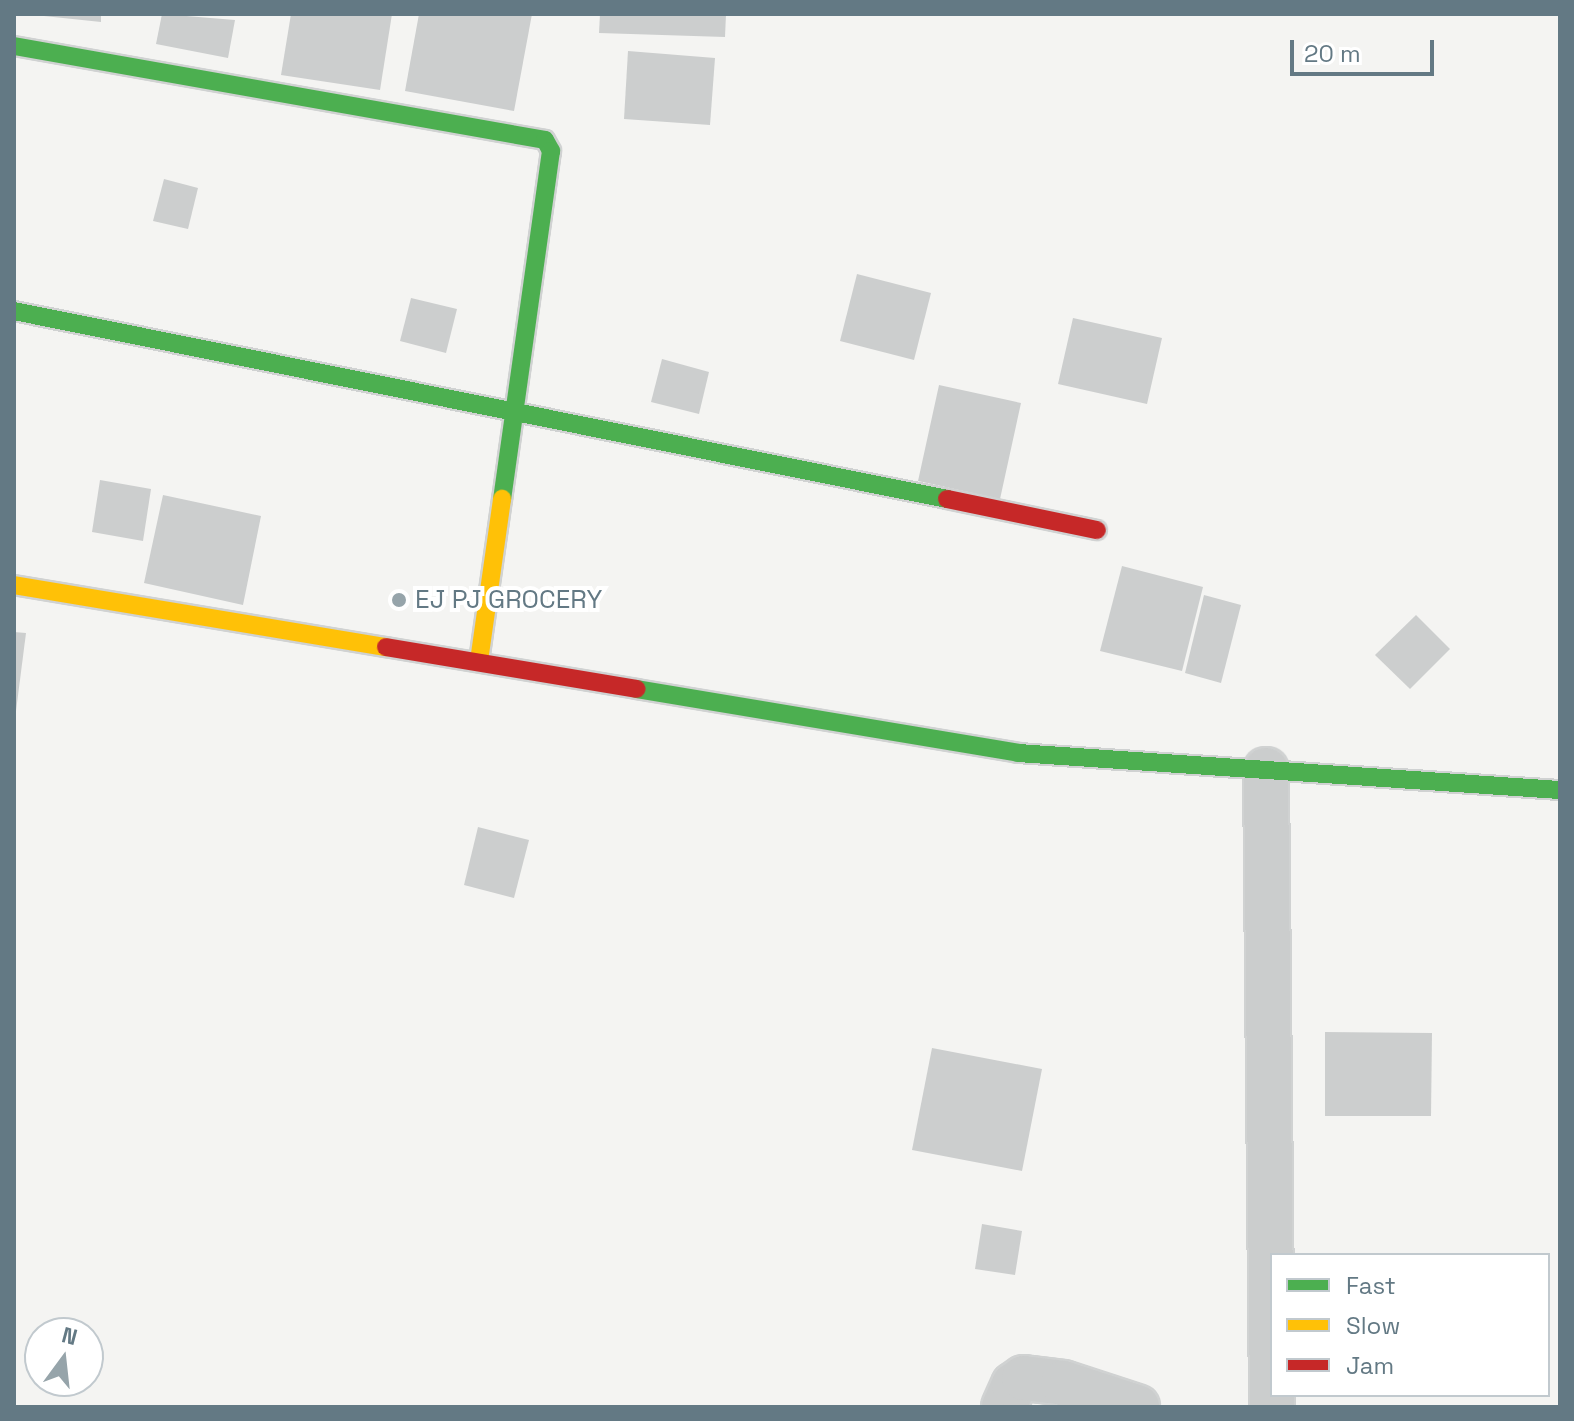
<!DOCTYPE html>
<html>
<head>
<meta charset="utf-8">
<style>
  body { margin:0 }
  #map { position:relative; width:1574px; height:1421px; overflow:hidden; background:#f4f4f2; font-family:"Space Grotesk",sans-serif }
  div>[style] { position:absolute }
  .building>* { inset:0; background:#cccece }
  .roads { filter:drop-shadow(2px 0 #d0d2d2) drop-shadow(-2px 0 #d0d2d2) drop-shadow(0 2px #d0d2d2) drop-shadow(0 -2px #d0d2d2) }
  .street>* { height:44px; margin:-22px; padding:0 22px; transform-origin:22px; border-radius:22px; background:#cbcdcd }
  .fast>* { height:18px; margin:-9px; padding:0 9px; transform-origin:9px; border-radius:9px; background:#4caf50 }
  .slow>* { height:18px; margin:-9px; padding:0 9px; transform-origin:9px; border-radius:9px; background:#ffc107 }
  .jam>* { height:18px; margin:-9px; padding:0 9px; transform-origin:9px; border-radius:9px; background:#c62828 }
  .dots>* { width:22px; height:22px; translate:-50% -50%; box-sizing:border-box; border:4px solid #fff; border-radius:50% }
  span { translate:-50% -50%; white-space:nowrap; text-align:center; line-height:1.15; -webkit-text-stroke:8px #fff; paint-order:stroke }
  .poi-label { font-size:26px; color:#637984 }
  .left { translate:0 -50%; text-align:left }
  .frame { position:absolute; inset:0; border:16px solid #637984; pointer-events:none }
  .legend { position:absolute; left:1270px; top:1253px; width:280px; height:144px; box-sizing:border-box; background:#fff; border:2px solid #c1c9ce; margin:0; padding:10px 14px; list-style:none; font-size:24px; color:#637984 }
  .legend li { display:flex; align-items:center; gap:16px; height:40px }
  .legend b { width:40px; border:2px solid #c1c9ce }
  .north { position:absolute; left:24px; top:1317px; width:80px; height:80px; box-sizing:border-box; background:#fff; border:2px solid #c1c9ce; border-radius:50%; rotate:15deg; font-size:22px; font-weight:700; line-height:32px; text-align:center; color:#637984 }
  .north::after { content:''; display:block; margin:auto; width:28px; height:36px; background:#96a4aa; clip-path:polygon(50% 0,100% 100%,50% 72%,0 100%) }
  .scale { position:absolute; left:1290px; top:40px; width:144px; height:36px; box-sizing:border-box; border:4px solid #637984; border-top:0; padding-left:10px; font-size:24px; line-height:28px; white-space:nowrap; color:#637984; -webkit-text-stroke:6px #fff; paint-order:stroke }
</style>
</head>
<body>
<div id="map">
  <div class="building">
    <i style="clip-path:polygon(25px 14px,101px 14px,101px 22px)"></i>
    <i style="clip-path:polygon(162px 14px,235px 20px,228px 58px,156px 44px)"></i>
    <i style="clip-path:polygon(291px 14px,392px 14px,380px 90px,281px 75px)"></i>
    <i style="clip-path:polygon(419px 14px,532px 14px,514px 111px,405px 91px)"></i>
    <i style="clip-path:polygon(600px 14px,726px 14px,725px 37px,599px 33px)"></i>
    <i style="clip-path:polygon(628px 51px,715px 58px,710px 125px,624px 119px)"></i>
    <i style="clip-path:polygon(164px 179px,198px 188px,188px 229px,153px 221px)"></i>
    <i style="clip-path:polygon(857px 274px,931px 293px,914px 360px,840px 341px)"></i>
    <i style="clip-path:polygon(411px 298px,457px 309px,446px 353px,400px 341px)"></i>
    <i style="clip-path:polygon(1073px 318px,1162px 338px,1147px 404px,1058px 384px)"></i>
    <i style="clip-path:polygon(662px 359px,709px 372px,699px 414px,651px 402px)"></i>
    <i style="clip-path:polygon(939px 385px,1021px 403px,1000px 499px,918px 481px)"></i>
    <i style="clip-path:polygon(100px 480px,151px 489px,143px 541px,92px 532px)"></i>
    <i style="clip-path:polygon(163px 495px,261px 516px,243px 605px,144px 583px)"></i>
    <i style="clip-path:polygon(1122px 566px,1203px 587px,1182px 671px,1100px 651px)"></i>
    <i style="clip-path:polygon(1204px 595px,1241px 605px,1221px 683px,1185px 673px)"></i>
    <i style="clip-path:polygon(1416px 615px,1450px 649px,1410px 689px,1375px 655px)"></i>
    <i style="clip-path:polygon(14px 632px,26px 633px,16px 711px,14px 710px)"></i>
    <i style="clip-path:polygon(478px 827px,529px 840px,514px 898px,464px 885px)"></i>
    <i style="clip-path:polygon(1325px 1032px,1432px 1033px,1431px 1116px,1325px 1116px)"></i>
    <i style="clip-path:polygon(932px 1048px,1042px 1069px,1022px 1171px,912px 1150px)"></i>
    <i style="clip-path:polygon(982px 1224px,1022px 1231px,1015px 1275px,975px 1269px)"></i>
  </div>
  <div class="roads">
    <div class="street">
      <i style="left:1266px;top:770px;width:637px;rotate:89.46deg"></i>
      <i style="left:1004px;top:1407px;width:24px;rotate:-66deg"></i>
      <i style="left:1014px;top:1385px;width:12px;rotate:-35deg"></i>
      <i style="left:1024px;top:1378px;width:39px;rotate:7deg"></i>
      <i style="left:1063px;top:1383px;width:78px;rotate:18deg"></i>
    </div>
    <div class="fast">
      <i style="left:14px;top:46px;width:539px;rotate:10.04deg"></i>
      <i style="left:545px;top:140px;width:13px;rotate:61deg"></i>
      <i style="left:551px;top:151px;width:351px;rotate:98deg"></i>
      <i style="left:14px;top:311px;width:952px;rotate:11.39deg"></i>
      <i style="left:637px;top:689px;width:386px;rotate:9.5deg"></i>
      <i style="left:1018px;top:753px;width:543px;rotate:3.91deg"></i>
    </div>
    <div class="slow">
      <i style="left:14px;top:585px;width:377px;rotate:9.5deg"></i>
      <i style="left:479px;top:661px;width:164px;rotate:-81.9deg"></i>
    </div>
    <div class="jam">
      <i style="left:947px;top:499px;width:153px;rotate:11.7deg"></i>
      <i style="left:386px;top:647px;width:254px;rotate:9.5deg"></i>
    </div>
  </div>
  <div class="dots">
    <i style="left:399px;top:600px;background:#96a4aa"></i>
  </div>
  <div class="poi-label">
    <span class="left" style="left:415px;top:600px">EJ PJ GROCERY</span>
  </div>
  <div class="frame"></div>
  <ul class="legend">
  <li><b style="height:10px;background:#4caf50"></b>Fast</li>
  <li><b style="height:10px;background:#ffc107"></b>Slow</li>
  <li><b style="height:10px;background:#c62828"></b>Jam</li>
  </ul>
  <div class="north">N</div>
  <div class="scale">20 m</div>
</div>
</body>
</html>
